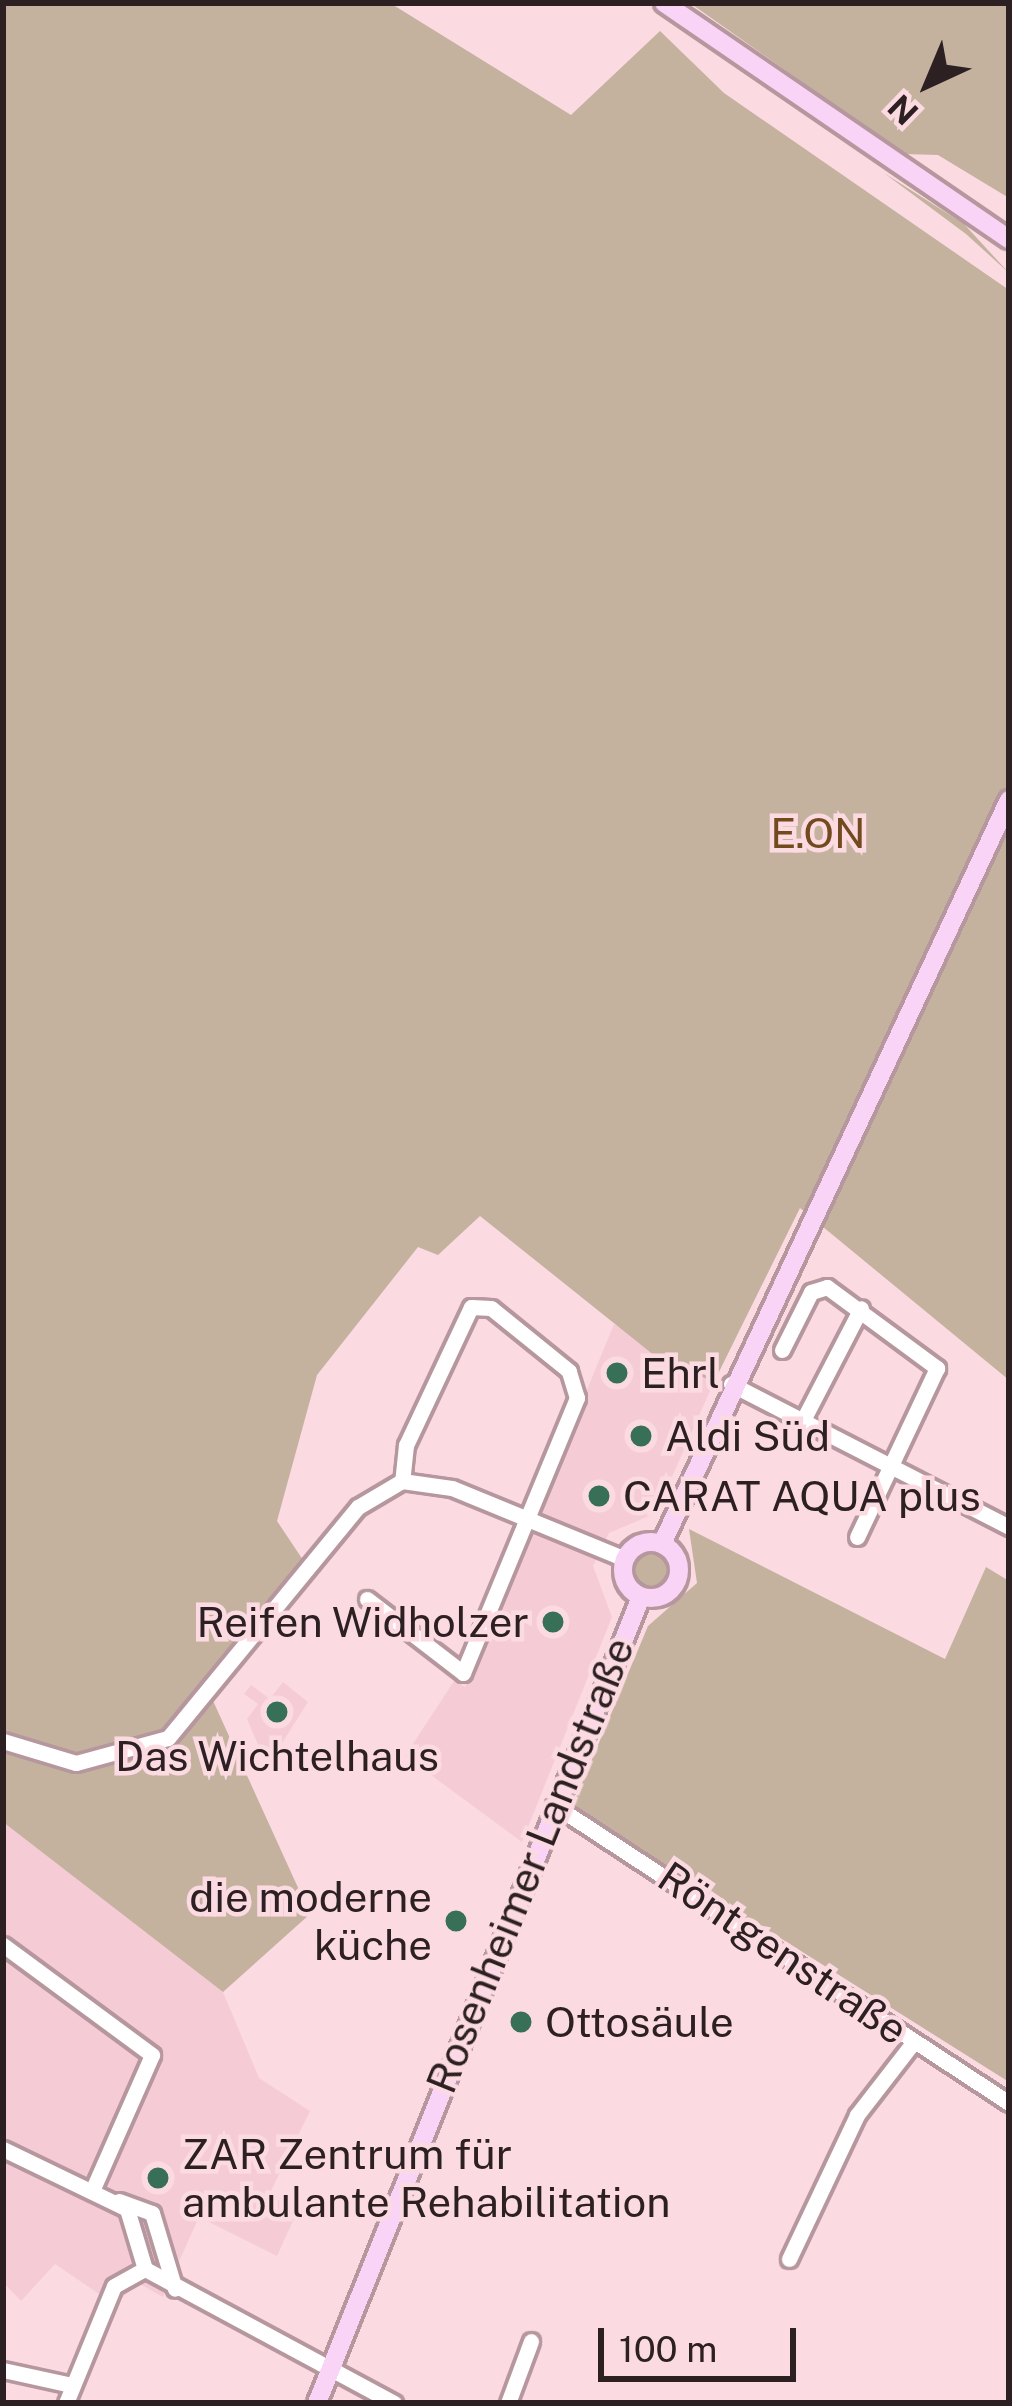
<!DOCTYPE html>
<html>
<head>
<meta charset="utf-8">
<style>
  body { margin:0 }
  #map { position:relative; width:1012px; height:2406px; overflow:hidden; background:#fbdae1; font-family:"Public Sans",sans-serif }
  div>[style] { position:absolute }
  .built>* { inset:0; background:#f5ccd5 }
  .green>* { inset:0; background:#c4b29f }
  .round { border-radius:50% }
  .roads { filter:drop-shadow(3px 0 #b6979e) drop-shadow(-3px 0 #b6979e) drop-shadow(0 3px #b6979e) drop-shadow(0 -3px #b6979e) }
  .minor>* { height:15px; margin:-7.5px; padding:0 7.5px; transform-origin:7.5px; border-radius:7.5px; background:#fff }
  .major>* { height:18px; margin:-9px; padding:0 9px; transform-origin:9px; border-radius:9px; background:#fad4f6 }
  .major>.ring { margin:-9px; padding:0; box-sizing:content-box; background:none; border:18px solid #fad4f6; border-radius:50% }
  .dots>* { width:33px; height:33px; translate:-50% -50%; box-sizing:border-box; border:6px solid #fbdae1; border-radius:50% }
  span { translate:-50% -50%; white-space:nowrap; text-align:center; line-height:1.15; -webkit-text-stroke:9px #fbdae1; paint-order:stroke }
  .park-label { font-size:42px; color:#714a1d }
  .poi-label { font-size:42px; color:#2c2023 }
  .left { translate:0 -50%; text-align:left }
  .right { translate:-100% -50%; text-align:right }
  .street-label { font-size:42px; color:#2c2023 }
  .frame { position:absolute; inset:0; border:6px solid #2c2023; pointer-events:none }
  .north { position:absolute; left:868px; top:24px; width:120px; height:120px; -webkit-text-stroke:9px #fbdae1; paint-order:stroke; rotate:224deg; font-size:33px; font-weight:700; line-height:48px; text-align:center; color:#2c2023 }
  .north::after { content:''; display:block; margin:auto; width:42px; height:54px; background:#2c2023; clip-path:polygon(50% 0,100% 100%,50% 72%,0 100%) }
  .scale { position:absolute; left:598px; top:2328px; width:198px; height:54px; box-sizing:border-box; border:6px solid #2c2023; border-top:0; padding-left:15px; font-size:36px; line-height:42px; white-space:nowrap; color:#2c2023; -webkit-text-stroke:9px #fbdae1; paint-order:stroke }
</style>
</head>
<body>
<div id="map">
  <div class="built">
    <i style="clip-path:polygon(614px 1324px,714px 1382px,656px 1513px,609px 1533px,593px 1566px,612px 1617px,522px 1842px,405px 1756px,454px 1681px,465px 1687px)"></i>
    <i style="clip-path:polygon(283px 1682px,308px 1702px,275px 1754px,262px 1754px,247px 1719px,258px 1704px,244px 1694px,251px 1685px,270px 1699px)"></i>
    <i style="clip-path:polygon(3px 1822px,223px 1992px,259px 2078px,310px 2111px,269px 2195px,298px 2210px,277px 2256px,199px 2217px,163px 2297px,138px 2283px,122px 2298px,102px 2296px,55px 2264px,21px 2301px,3px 2282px)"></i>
  </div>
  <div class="green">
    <i style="clip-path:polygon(3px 3px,390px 3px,571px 115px,660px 31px,724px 93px,1009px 290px,1009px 1380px,800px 1208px,714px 1382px,655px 1356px,480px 1216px,438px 1255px,418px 1247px,317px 1375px,277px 1521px,307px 1566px,209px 1692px,310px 1914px,223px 1992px,3px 1822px)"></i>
    <i style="clip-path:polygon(690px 3px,1009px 3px,1009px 198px,938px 155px,904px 154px)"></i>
    <i style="clip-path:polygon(884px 173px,964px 224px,1009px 273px,966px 234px)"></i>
    <i style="clip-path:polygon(689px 1529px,945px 1659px,986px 1567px,1009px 1581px,1009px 2082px,572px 1807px,648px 1626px,697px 1583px)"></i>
    <i class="round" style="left:631px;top:1550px;width:42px;height:42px"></i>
  </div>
  <div class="roads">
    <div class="minor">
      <i style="left:782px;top:1350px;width:65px;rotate:-63.4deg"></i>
      <i style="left:811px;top:1292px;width:17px;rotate:-17deg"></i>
      <i style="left:827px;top:1287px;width:137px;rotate:36.4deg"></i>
      <i style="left:937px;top:1368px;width:187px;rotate:115.3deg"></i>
      <i style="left:731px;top:1384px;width:313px;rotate:27.2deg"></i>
      <i style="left:802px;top:1422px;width:128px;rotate:-62.6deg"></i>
      <i style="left:367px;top:1599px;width:121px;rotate:37.6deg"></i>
      <i style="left:463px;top:1673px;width:298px;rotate:-67.5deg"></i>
      <i style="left:577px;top:1398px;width:28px;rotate:-107deg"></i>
      <i style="left:569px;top:1371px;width:100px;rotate:-141.1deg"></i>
      <i style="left:491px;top:1308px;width:20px;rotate:-177deg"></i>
      <i style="left:471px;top:1307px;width:153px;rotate:115.2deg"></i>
      <i style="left:406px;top:1445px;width:36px;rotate:96deg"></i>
      <i style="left:3px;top:1741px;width:76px;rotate:16.8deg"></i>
      <i style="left:76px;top:1763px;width:95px;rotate:-15.2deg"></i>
      <i style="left:168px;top:1738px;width:299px;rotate:-50.6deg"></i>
      <i style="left:358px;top:1507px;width:51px;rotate:-30.6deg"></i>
      <i style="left:402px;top:1481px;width:50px;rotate:8deg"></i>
      <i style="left:452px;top:1488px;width:187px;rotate:22.3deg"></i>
      <i style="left:554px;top:1805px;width:544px;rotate:33.22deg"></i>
      <i style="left:3px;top:1945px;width:185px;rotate:36.4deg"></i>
      <i style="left:152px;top:2055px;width:149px;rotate:113.8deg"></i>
      <i style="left:3px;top:2149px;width:138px;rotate:25.8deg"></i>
      <i style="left:127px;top:2209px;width:63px;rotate:73.3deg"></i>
      <i style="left:119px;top:2201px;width:35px;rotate:20deg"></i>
      <i style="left:152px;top:2213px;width:79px;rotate:73.2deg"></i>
      <i style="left:789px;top:2259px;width:159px;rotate:-64.7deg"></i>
      <i style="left:857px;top:2115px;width:90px;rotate:-52.2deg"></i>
      <i style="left:145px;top:2269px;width:283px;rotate:28.3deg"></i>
      <i style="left:3px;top:2370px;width:66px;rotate:12.3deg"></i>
      <i style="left:66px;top:2403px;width:126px;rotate:-67.7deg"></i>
      <i style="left:114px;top:2286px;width:35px;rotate:-29deg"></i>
      <i style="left:508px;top:2403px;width:66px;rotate:-69.6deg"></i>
    </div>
    <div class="major">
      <i style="left:664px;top:3px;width:418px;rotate:34.4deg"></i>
      <i class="ring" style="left:623px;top:1542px;width:38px;height:38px"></i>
      <i style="left:662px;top:1544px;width:821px;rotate:-65deg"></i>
      <i style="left:317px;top:2403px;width:869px;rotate:-68.1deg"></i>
    </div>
  </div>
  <div class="dots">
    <i style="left:617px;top:1373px;background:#376f57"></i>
    <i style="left:641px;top:1436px;background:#376f57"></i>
    <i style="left:599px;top:1496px;background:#376f57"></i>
    <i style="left:553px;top:1622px;background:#376f57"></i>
    <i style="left:277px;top:1712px;background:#376f57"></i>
    <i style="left:456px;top:1921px;background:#376f57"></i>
    <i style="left:521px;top:2022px;background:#376f57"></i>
    <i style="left:158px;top:2178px;background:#376f57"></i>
  </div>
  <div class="park-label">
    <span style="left:818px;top:833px">E.ON</span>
  </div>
  <div class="poi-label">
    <span class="left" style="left:641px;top:1373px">Ehrl</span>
    <span class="left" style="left:665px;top:1436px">Aldi Süd</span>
    <span class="left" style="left:623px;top:1496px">CARAT AQUA plus</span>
    <span class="right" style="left:529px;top:1622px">Reifen Widholzer</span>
    <span style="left:277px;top:1756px">Das Wichtelhaus</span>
    <span class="right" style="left:432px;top:1921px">die moderne<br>küche</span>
    <span class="left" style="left:545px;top:2022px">Ottosäule</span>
    <span class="left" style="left:182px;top:2178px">ZAR Zentrum für<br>ambulante Rehabilitation</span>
  </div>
  <div class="street-label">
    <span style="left:530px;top:1865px;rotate:-68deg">Rosenheimer Landstraße</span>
    <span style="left:783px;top:1953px;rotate:34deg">Röntgenstraße</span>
  </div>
  <div class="frame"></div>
  <div class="north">N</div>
  <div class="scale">100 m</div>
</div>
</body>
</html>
